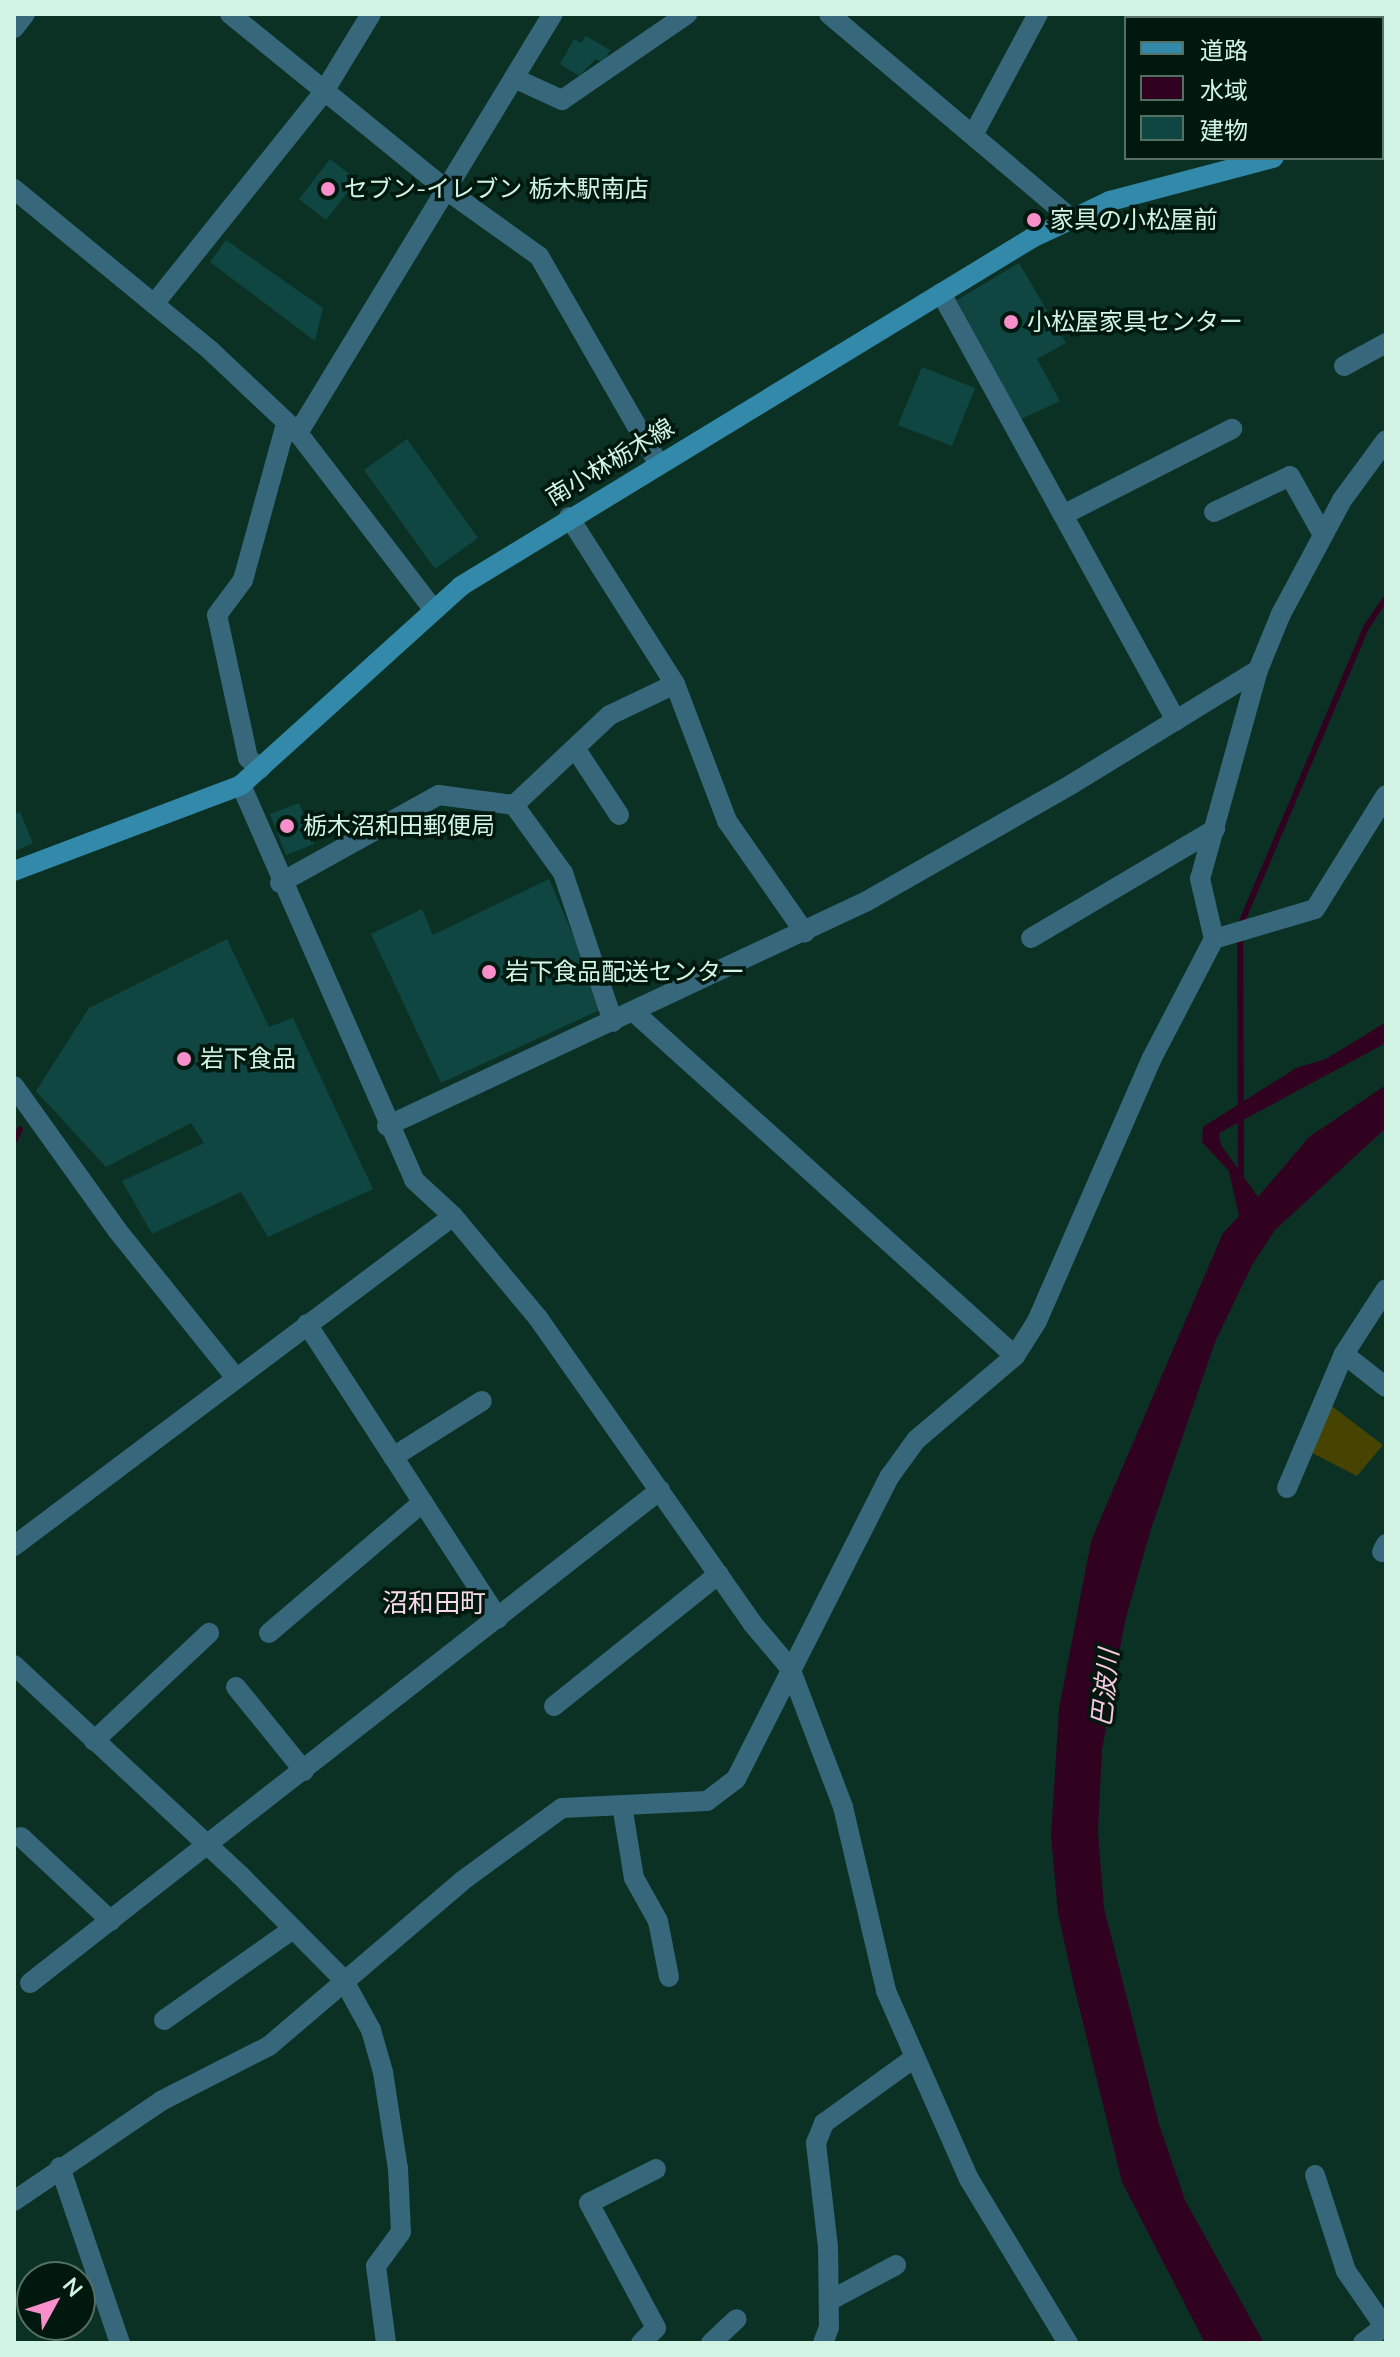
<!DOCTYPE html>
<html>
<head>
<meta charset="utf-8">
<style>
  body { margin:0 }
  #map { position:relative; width:1400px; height:2357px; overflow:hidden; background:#0a3124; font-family:Mulish,"Noto Sans JP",sans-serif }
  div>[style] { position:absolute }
  .green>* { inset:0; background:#474401 }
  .water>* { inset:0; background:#310220 }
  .stream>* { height:6px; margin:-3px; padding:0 3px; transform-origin:3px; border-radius:3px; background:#310220 }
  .building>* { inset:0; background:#104641 }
  .minor>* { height:20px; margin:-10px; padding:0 10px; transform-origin:10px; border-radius:10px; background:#36677b }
  .tertiary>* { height:20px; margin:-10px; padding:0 10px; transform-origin:10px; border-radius:10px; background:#36677b }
  .secondary>* { height:20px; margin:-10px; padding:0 10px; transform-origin:10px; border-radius:10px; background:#3389a9 }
  .dots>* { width:22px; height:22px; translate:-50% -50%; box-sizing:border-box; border:4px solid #00180e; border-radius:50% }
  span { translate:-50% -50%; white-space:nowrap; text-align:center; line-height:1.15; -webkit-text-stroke:7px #00180e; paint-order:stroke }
  .poi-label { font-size:24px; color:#d1f4e4 }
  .left { translate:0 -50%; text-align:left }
  .street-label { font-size:24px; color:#d1f4e4 }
  .neighbourhood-label { font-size:26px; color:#f8d9e8 }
  .water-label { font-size:26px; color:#fac7e1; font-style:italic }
  .frame { position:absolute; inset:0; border:16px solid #d1f4e4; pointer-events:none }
  .legend { position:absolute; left:1124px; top:16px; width:260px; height:144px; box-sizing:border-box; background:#00180e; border:2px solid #547064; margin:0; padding:10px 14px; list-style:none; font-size:24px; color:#d1f4e4 }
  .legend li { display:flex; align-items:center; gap:16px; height:40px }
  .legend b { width:40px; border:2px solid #547064 }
  .north { position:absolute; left:16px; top:2261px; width:80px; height:80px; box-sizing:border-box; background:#00180e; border:2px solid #547064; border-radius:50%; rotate:50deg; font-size:22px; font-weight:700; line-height:32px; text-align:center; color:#d1f4e4 }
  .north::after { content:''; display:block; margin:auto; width:28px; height:36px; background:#f98fca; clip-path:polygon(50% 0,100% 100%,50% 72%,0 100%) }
</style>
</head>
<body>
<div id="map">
  <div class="green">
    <i style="clip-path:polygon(1329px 1404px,1383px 1445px,1357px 1476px,1312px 1453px)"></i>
  </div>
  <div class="water">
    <i style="clip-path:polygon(1386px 1022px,1386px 1043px,1219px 1133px,1221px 1145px,1258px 1197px,1309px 1137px,1386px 1085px,1386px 1128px,1275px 1230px,1252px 1265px,1215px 1342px,1150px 1532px,1125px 1621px,1102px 1750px,1098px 1832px,1104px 1908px,1159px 2124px,1185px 2200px,1264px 2343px,1205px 2343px,1122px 2182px,1075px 1990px,1058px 1913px,1051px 1836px,1059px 1709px,1091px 1541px,1223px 1233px,1239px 1216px,1229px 1171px,1202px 1142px,1203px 1127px,1296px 1068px,1326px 1059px)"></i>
  </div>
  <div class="stream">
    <i style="left:14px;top:1141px;width:13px;rotate:-63deg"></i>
    <i style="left:1241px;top:1175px;width:249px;rotate:-90.2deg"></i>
    <i style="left:1240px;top:926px;width:326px;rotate:-67.1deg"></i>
    <i style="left:1367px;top:626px;width:34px;rotate:-56deg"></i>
  </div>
  <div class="building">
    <i style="clip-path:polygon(586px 36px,610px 50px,603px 63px,596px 59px,579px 76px,560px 64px,574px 39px,581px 43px)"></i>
    <i style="clip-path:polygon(330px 159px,357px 180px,326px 220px,299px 199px)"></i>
    <i style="clip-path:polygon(226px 240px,323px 308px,315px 341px,210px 262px)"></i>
    <i style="clip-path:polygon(1019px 263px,1066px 343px,1037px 359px,1060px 401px,1021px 419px,957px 300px)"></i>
    <i style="clip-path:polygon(922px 367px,975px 388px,952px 446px,898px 425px)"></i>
    <i style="clip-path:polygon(407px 439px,478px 538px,435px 569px,364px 470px)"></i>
    <i style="clip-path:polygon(299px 803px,314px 844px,286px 855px,270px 814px)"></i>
    <i style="clip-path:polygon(20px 812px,33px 843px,15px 851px,14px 814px)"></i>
    <i style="clip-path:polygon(549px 879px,604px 1008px,441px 1083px,371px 934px,422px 909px,433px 935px)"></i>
    <i style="clip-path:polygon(227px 939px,269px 1027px,293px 1018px,373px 1189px,268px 1237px,241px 1192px,152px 1234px,122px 1181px,204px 1143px,191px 1123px,106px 1167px,36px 1091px,89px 1008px)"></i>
  </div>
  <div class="minor">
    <i style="left:230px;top:14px;width:277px;rotate:39.1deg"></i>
    <i style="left:445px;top:189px;width:115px;rotate:35.5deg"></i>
    <i style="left:539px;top:256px;width:239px;rotate:60.1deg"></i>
    <i style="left:829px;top:14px;width:316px;rotate:40.2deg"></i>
    <i style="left:1382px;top:14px;width:5px;rotate:37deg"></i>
    <i style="left:14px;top:28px;width:18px;rotate:-52deg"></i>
    <i style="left:514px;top:78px;width:53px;rotate:24.6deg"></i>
    <i style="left:562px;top:100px;width:152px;rotate:-34.5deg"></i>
    <i style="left:973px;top:135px;width:137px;rotate:-61.8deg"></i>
    <i style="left:941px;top:293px;width:488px;rotate:61.2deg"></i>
    <i style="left:154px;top:304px;width:270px;rotate:-51.3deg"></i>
    <i style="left:323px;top:93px;width:92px;rotate:-58.7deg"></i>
    <i style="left:1344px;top:366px;width:48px;rotate:-28.7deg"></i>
    <i style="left:1214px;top:512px;width:84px;rotate:-25.3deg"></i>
    <i style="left:1290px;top:476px;width:68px;rotate:60.8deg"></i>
    <i style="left:1063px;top:515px;width:190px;rotate:-27deg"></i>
    <i style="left:569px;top:517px;width:198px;rotate:57.6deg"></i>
    <i style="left:675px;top:684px;width:147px;rotate:69.2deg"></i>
    <i style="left:727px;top:821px;width:136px;rotate:55.1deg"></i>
    <i style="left:575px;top:748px;width:80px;rotate:56.7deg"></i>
    <i style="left:260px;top:769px;width:16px;rotate:-137deg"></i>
    <i style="left:248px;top:758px;width:146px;rotate:-102.2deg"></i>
    <i style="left:217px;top:615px;width:44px;rotate:-53.4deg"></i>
    <i style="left:243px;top:580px;width:155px;rotate:-74.6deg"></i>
    <i style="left:284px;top:431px;width:14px;rotate:8deg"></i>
    <i style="left:241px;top:785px;width:431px;rotate:66.3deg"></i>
    <i style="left:414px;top:1180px;width:53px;rotate:42.7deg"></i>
    <i style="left:453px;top:1216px;width:133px;rotate:50.2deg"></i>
    <i style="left:538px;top:1318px;width:373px;rotate:54.9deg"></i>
    <i style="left:752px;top:1623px;width:59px;rotate:49.8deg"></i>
    <i style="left:790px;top:1668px;width:149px;rotate:69.1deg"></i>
    <i style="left:843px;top:1807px;width:189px;rotate:76.8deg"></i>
    <i style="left:886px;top:1991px;width:206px;rotate:66.2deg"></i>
    <i style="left:969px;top:2179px;width:192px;rotate:58.9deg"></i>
    <i style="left:514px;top:805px;width:132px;rotate:-43.2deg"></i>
    <i style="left:610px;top:715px;width:72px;rotate:-25.5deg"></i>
    <i style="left:280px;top:883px;width:182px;rotate:-29deg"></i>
    <i style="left:439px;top:795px;width:76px;rotate:7.6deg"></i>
    <i style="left:514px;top:805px;width:84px;rotate:54.2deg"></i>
    <i style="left:563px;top:873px;width:157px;rotate:71.4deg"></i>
    <i style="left:1031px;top:938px;width:214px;rotate:-30.6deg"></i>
    <i style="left:1214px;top:939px;width:105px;rotate:-16.5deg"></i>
    <i style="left:1315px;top:909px;width:134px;rotate:-58.1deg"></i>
    <i style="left:634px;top:1012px;width:513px;rotate:42.08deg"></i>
    <i style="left:14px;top:1086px;width:177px;rotate:54.4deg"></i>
    <i style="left:117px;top:1230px;width:189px;rotate:51.2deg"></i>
    <i style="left:387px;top:1126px;width:530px;rotate:-25.11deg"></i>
    <i style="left:867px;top:901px;width:236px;rotate:-29.7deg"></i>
    <i style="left:1072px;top:784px;width:218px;rotate:-31.5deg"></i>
    <i style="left:307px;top:1324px;width:351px;rotate:57deg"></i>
    <i style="left:1344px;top:1354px;width:53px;rotate:38.2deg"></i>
    <i style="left:393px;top:1457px;width:105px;rotate:-32.2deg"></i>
    <i style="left:1287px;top:1488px;width:146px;rotate:-67deg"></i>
    <i style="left:1344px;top:1354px;width:77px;rotate:-57.1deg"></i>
    <i style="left:14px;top:1546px;width:549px;rotate:-36.93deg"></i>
    <i style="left:1382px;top:1552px;width:9px;rotate:-63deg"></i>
    <i style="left:269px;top:1633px;width:202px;rotate:-40.4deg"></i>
    <i style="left:14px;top:1665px;width:309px;rotate:42.9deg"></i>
    <i style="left:240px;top:1875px;width:146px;rotate:45.3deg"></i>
    <i style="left:343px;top:1979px;width:58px;rotate:61.2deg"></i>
    <i style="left:371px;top:2030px;width:44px;rotate:74.1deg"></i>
    <i style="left:383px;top:2072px;width:98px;rotate:81.2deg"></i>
    <i style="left:398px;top:2169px;width:63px;rotate:87.3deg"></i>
    <i style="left:401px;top:2232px;width:42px;rotate:126.3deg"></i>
    <i style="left:376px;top:2266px;width:78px;rotate:82.6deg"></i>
    <i style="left:236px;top:1687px;width:108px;rotate:51deg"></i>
    <i style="left:554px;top:1706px;width:211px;rotate:-38.7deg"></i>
    <i style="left:94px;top:1741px;width:158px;rotate:-43.2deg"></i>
    <i style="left:622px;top:1805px;width:74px;rotate:80.7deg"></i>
    <i style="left:634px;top:1878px;width:49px;rotate:60.8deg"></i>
    <i style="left:658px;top:1921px;width:57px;rotate:78.9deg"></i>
    <i style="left:21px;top:1837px;width:123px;rotate:43deg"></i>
    <i style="left:30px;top:1983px;width:800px;rotate:-38.04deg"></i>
    <i style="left:164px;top:2020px;width:158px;rotate:-35.2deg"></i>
    <i style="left:60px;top:2167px;width:186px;rotate:71.2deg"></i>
    <i style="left:1315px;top:2175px;width:101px;rotate:72.1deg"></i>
    <i style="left:1346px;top:2271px;width:67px;rotate:55.4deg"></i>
    <i style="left:14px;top:2201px;width:178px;rotate:-34.2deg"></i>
    <i style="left:161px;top:2101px;width:121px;rotate:-27deg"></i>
    <i style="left:269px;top:2046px;width:254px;rotate:-40.5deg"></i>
    <i style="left:462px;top:1881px;width:124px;rotate:-36.1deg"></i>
    <i style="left:562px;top:1808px;width:145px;rotate:-2.8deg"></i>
    <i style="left:707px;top:1801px;width:36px;rotate:-37deg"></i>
    <i style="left:736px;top:1779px;width:340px;rotate:-63.1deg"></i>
    <i style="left:890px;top:1476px;width:44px;rotate:-54.2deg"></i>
    <i style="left:916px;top:1440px;width:130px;rotate:-40.3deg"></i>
    <i style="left:1015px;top:1356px;width:41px;rotate:-57.8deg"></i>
    <i style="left:1037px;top:1321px;width:287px;rotate:-66.4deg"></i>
    <i style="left:1152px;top:1058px;width:134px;rotate:-62.5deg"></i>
    <i style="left:1214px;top:939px;width:62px;rotate:-103.1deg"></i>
    <i style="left:1200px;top:879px;width:217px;rotate:-74.5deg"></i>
    <i style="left:1258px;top:670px;width:61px;rotate:-67.7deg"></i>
    <i style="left:1281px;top:614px;width:129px;rotate:-61.8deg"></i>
    <i style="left:1342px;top:500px;width:74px;rotate:-53.7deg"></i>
    <i style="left:829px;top:2301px;width:76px;rotate:-28.2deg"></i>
    <i style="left:641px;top:2343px;width:21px;rotate:-45deg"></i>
    <i style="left:656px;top:2328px;width:142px;rotate:-118.2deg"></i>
    <i style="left:589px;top:2203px;width:75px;rotate:-26.9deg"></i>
    <i style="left:711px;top:2343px;width:35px;rotate:-43deg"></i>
    <i style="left:823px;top:2343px;width:17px;rotate:-69deg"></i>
    <i style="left:829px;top:2327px;width:80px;rotate:-90.7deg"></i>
    <i style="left:828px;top:2247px;width:105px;rotate:-96.6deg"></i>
    <i style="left:816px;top:2143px;width:22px;rotate:-68deg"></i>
    <i style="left:824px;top:2123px;width:111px;rotate:-35.8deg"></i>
  </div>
  <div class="tertiary">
    <i style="left:14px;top:189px;width:255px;rotate:39.4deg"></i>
    <i style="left:211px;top:351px;width:120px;rotate:43.3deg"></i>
    <i style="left:298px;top:433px;width:222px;rotate:52.5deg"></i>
    <i style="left:298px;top:433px;width:490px;rotate:-58.7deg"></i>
    <i style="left:1363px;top:2343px;width:29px;rotate:-38deg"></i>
  </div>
  <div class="secondary">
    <i style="left:1382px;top:114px;width:5px;rotate:-37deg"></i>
    <i style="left:14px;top:871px;width:243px;rotate:-20.7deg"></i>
    <i style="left:241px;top:785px;width:297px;rotate:-42.1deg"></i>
    <i style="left:461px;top:586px;width:669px;rotate:-31.36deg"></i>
    <i style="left:1032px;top:238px;width:86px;rotate:-25.4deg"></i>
    <i style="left:1110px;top:201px;width:169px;rotate:-14.8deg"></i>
  </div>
  <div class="dots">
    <i style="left:328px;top:189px;background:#f98fca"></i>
    <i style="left:1034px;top:220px;background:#f98fca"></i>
    <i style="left:1011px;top:322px;background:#f98fca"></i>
    <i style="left:287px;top:826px;background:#f98fca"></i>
    <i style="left:489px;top:972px;background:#f98fca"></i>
    <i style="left:184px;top:1059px;background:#f98fca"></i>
  </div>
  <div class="poi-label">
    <span class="left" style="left:344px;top:189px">セブン-イレブン 栃木駅南店</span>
    <span class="left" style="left:1050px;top:220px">家具の小松屋前</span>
    <span class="left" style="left:1027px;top:322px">小松屋家具センター</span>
    <span class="left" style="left:303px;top:826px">栃木沼和田郵便局</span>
    <span class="left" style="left:505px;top:972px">岩下食品配送センター</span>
    <span class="left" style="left:200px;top:1059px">岩下食品</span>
  </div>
  <div class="street-label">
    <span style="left:610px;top:462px;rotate:-31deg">南小林栃木線</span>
  </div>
  <div class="neighbourhood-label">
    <span style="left:434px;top:1603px">沼和田町</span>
  </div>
  <div class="water-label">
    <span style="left:1105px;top:1688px;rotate:-84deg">巴波川</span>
  </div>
  <div class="frame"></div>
  <ul class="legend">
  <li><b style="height:10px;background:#3389a9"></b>道路</li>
  <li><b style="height:22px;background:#310220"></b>水域</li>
  <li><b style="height:22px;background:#104641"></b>建物</li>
  </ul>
  <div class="north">N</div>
</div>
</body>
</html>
